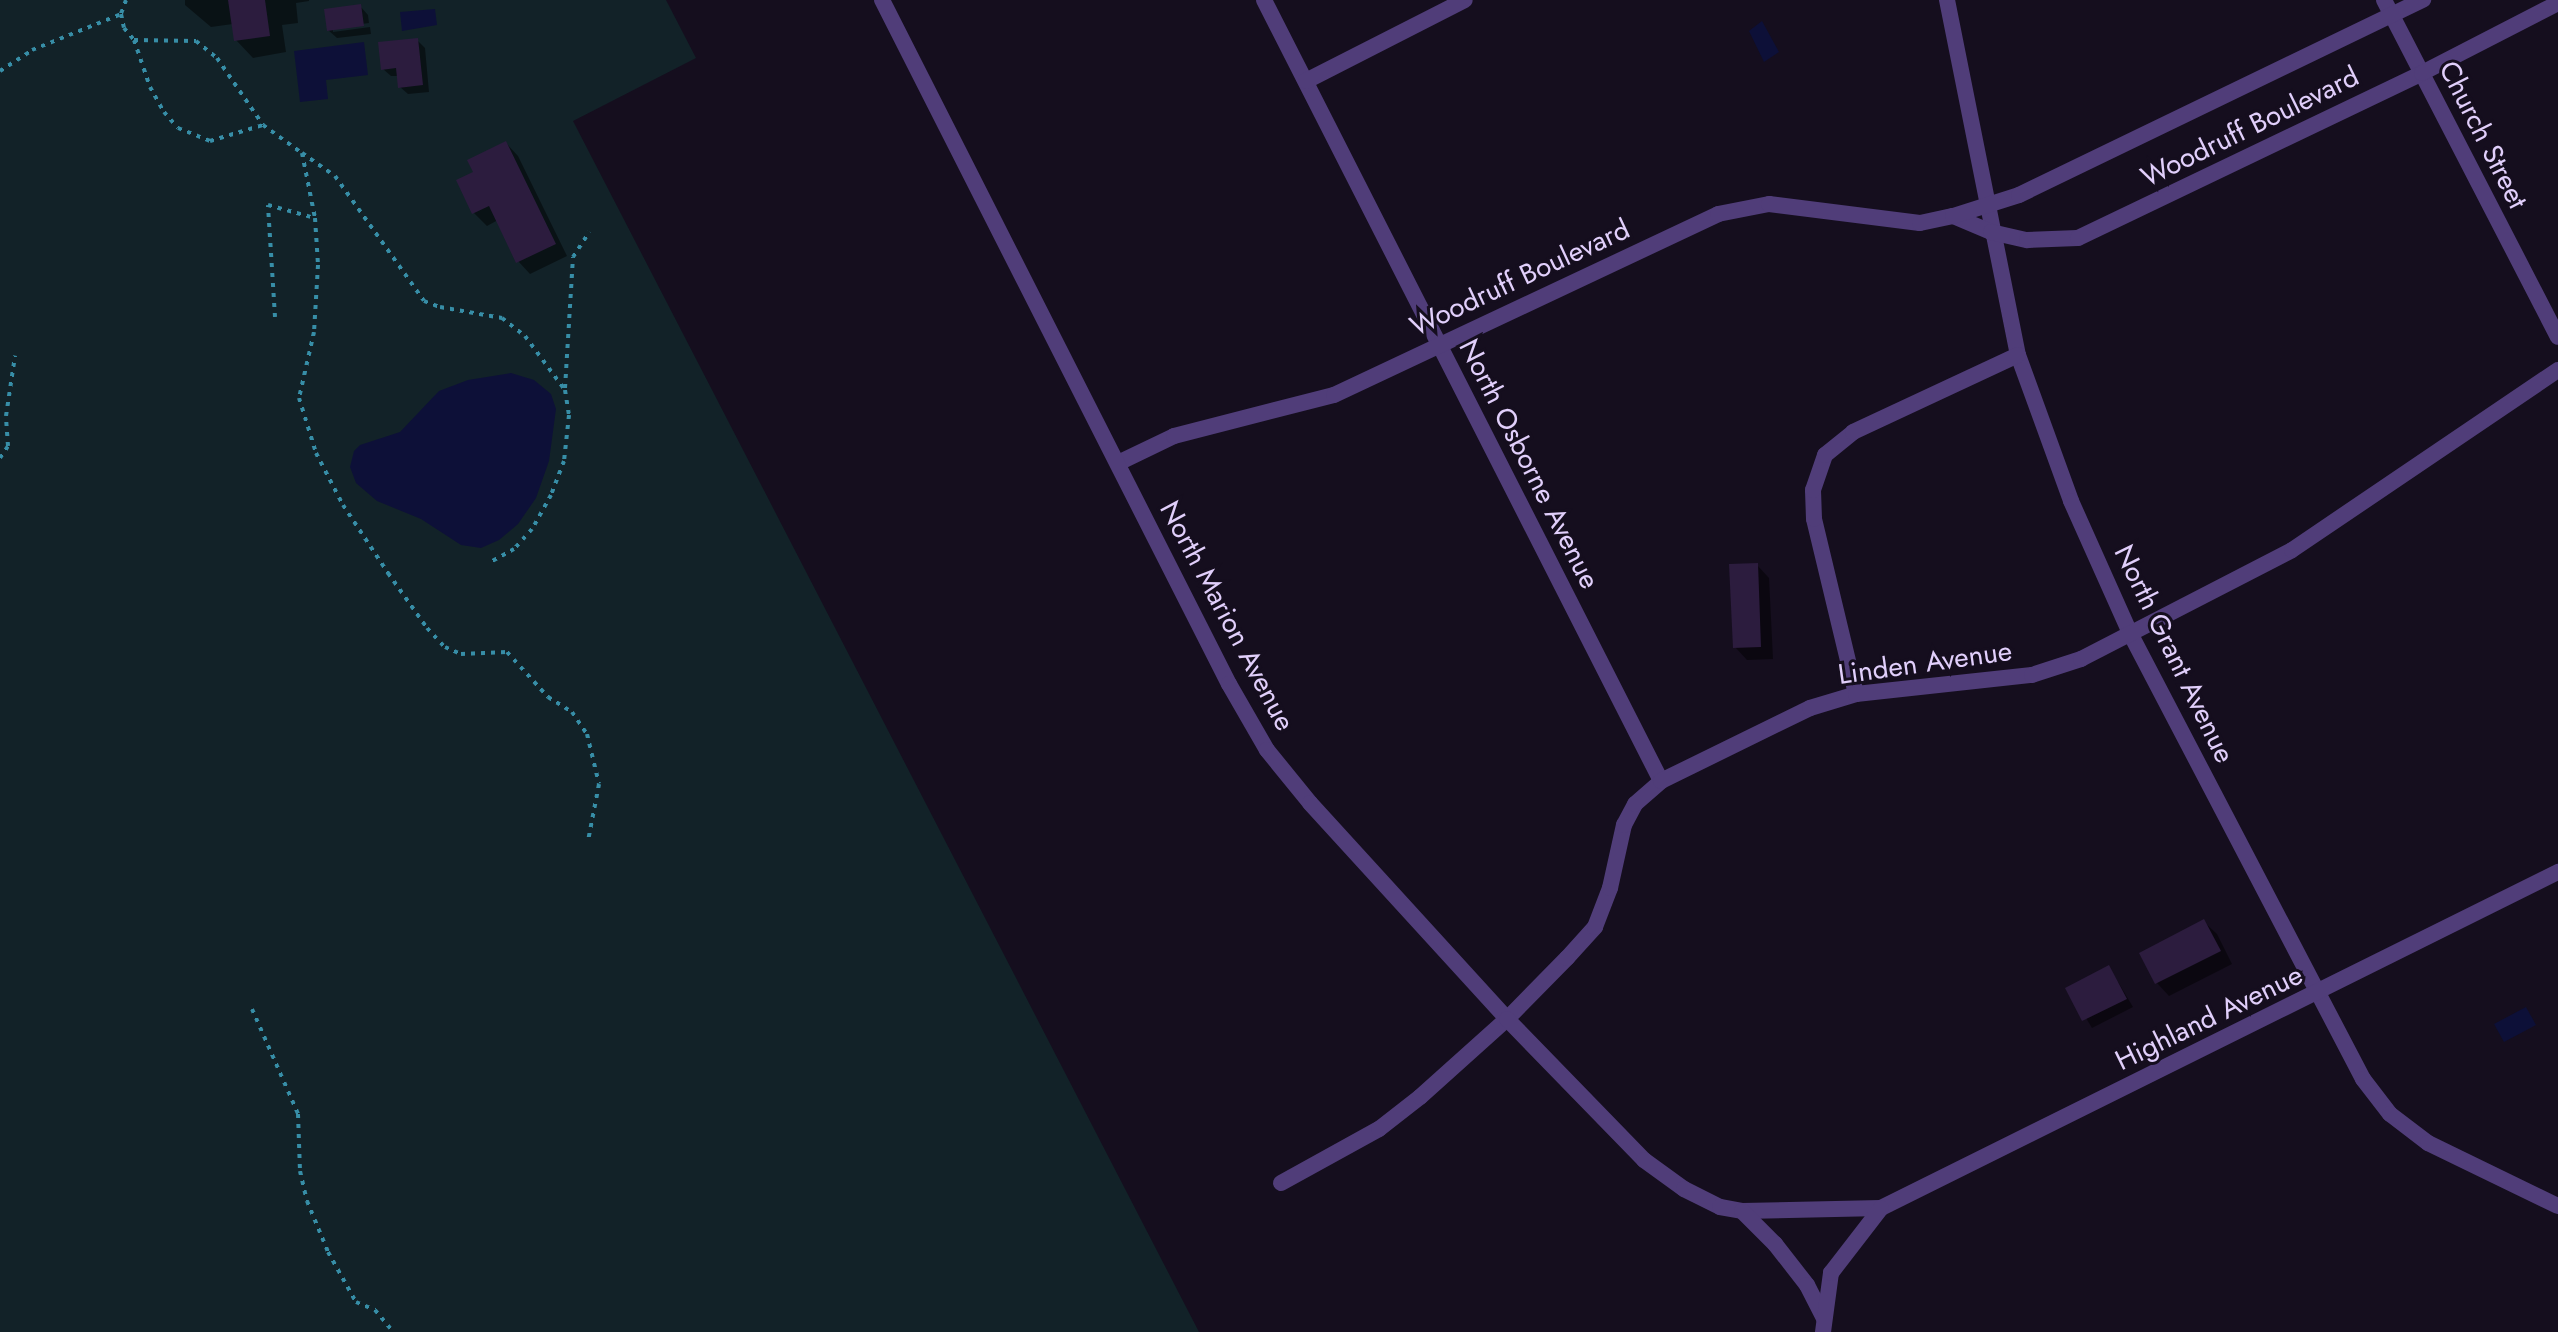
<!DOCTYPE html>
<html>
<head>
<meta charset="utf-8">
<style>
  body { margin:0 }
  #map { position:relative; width:2558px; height:1332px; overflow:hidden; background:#150e1e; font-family:Jost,sans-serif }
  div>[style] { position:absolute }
  .green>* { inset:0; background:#122228 }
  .water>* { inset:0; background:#0d1038 }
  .shadow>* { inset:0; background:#0007 }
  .building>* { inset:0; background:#2c1c3e }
  .path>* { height:4px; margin-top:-2px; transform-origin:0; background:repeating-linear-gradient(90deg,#378ea7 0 4px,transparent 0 10px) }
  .minor>* { height:16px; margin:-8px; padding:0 8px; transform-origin:8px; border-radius:8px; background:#503d79 }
  .tertiary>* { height:16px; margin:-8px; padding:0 8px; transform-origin:8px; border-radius:8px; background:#503d79 }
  span { translate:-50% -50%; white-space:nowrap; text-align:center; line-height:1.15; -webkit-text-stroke:6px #150e1e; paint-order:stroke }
  .street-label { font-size:28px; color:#e1cffb }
</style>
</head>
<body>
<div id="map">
  <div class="green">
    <i style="clip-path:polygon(0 0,666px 0,696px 58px,573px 121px,1199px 1332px,0 1332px)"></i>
  </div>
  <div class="water">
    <i style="clip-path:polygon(435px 9px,437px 25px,402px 31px,400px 12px)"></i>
    <i style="clip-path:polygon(1762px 21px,1779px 52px,1764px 62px,1749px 31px)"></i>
    <i style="clip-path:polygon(364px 42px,368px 75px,326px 80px,328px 99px,300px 102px,294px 51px)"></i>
    <i style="clip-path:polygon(511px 373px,534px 380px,551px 394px,556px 409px,549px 461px,536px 498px,518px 524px,499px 540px,481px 548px,461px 545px,421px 519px,377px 501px,356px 483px,350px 467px,354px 451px,360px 445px,400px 432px,439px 391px,468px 380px)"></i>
    <i style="clip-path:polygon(2526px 1007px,2536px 1025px,2504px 1042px,2494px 1024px)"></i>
  </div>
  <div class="shadow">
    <i style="clip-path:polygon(185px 0,309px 0,309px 1px,296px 3px,298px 23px,282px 25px,286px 52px,253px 58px,236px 40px,233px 24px,211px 27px,185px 5px)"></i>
    <i style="clip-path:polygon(360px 6px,368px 15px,369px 23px,333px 28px,333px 32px,370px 27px,371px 34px,337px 38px,328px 30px)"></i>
    <i style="clip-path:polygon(418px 41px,425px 48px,429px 92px,408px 94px,400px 87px,399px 76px,391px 76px,383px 69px)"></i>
    <i style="clip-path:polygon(506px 143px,518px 156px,567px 256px,530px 274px,518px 261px,498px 220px,487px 226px,474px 213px,459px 181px,475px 173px)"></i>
    <i style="clip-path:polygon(1757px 565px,1769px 578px,1773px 659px,1747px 660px,1735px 647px)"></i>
    <i style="clip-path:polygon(2204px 922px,2217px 934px,2232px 964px,2169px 996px,2157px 983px)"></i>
    <i style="clip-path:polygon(2109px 967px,2133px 1007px,2092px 1028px,2068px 988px)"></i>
  </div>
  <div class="building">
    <i style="clip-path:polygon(228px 0,265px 0,270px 36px,234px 41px)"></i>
    <i style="clip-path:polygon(361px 4px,364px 26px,327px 31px,324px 9px)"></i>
    <i style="clip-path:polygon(418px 38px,423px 85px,398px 88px,396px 68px,381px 70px,378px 42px)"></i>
    <i style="clip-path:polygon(506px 141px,556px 244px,516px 263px,489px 206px,472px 214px,456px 180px,473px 172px,467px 160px)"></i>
    <i style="clip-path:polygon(1758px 563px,1761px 647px,1733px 648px,1729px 564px)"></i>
    <i style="clip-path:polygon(2204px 919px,2221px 951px,2155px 984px,2139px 953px)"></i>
    <i style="clip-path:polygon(2109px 965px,2127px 999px,2082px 1021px,2065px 988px)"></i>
  </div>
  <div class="path">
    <i style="left:126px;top:0;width:15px;rotate:110deg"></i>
    <i style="left:121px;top:14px;width:14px;rotate:78deg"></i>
    <i style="left:124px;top:28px;width:16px;rotate:50deg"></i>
    <i style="left:134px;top:40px;width:62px;rotate:0.9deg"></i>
    <i style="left:196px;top:41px;width:27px;rotate:39deg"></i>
    <i style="left:217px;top:58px;width:81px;rotate:55.5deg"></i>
    <i style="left:263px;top:125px;width:48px;rotate:35.7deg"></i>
    <i style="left:302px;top:153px;width:66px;rotate:78.7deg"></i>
    <i style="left:315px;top:218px;width:47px;rotate:86.3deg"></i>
    <i style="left:318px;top:265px;width:67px;rotate:93.4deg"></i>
    <i style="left:314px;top:332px;width:68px;rotate:102.8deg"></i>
    <i style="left:299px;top:398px;width:58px;rotate:72.8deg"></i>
    <i style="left:316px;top:453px;width:59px;rotate:62.6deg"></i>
    <i style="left:343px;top:505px;width:82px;rotate:56.5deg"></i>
    <i style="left:388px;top:573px;width:67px;rotate:54.7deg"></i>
    <i style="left:427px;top:628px;width:26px;rotate:47deg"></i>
    <i style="left:445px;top:647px;width:17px;rotate:24deg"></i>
    <i style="left:461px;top:654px;width:46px;rotate:-2.5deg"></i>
    <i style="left:507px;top:652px;width:61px;rotate:47.7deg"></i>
    <i style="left:548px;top:697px;width:28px;rotate:32deg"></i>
    <i style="left:572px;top:712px;width:27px;rotate:56deg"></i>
    <i style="left:587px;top:734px;width:51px;rotate:76.5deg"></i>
    <i style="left:599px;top:784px;width:58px;rotate:100.9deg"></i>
    <i style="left:134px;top:40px;width:50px;rotate:71.2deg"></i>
    <i style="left:150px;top:87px;width:29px;rotate:61deg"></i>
    <i style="left:164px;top:112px;width:21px;rotate:49deg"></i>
    <i style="left:178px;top:128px;width:35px;rotate:22deg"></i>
    <i style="left:210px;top:141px;width:55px;rotate:-16.8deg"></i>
    <i style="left:0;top:71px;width:38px;rotate:-33deg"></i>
    <i style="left:32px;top:50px;width:96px;rotate:-22deg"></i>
    <i style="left:302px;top:153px;width:40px;rotate:34.9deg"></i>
    <i style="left:335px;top:176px;width:153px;rotate:54.5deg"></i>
    <i style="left:424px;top:301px;width:17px;rotate:21deg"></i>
    <i style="left:440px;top:307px;width:63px;rotate:10.1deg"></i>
    <i style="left:502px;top:318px;width:29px;rotate:38deg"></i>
    <i style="left:525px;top:336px;width:67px;rotate:53.5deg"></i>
    <i style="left:565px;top:390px;width:25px;rotate:81deg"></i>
    <i style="left:569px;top:415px;width:46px;rotate:96.2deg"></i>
    <i style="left:564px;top:461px;width:36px;rotate:111deg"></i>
    <i style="left:551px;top:495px;width:39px;rotate:119deg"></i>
    <i style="left:532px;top:529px;width:27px;rotate:132deg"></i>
    <i style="left:514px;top:549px;width:29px;rotate:151deg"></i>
    <i style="left:275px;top:317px;width:112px;rotate:-93.6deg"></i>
    <i style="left:268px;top:205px;width:49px;rotate:15.5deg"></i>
    <i style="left:565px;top:388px;width:131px;rotate:-86.5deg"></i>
    <i style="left:573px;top:257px;width:30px;rotate:-57deg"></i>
    <i style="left:0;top:458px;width:14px;rotate:-56deg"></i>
    <i style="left:8px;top:446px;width:30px;rotate:-94deg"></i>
    <i style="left:6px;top:416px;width:61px;rotate:-81.5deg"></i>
    <i style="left:252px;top:1009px;width:115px;rotate:66.3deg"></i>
    <i style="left:298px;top:1114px;width:57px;rotate:88deg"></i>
    <i style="left:300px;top:1171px;width:31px;rotate:77deg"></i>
    <i style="left:307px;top:1201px;width:55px;rotate:67.6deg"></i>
    <i style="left:328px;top:1252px;width:57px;rotate:60.8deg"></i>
    <i style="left:356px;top:1302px;width:21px;rotate:23deg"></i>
    <i style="left:375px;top:1310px;width:26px;rotate:50deg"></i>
  </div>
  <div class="minor">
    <i style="left:1264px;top:0;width:876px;rotate:63.05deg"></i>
    <i style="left:1947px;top:0;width:362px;rotate:78.7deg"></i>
    <i style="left:2018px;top:355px;width:155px;rotate:70deg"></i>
    <i style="left:2071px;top:501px;width:147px;rotate:65.9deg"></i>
    <i style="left:2131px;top:635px;width:501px;rotate:62.41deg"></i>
    <i style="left:2363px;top:1079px;width:44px;rotate:52.4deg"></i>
    <i style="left:2390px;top:1114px;width:48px;rotate:37.3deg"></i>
    <i style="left:2428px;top:1143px;width:144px;rotate:25.9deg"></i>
    <i style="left:2384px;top:0;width:379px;rotate:62.7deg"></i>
    <i style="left:1306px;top:81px;width:178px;rotate:-27deg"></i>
    <i style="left:1953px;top:216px;width:41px;rotate:22.8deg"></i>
    <i style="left:1991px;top:232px;width:37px;rotate:13deg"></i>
    <i style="left:2027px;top:240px;width:51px;rotate:-2.2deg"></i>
    <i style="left:2078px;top:238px;width:382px;rotate:-25.6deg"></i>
    <i style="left:2422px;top:73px;width:153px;rotate:-27.2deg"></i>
    <i style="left:1118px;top:463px;width:62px;rotate:-25.7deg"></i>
    <i style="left:1174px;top:436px;width:165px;rotate:-14.4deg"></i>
    <i style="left:1334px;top:395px;width:425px;rotate:-25.2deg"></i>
    <i style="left:1718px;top:214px;width:52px;rotate:-11.1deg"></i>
    <i style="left:1769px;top:204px;width:152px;rotate:7.2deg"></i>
    <i style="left:1920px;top:223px;width:34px;rotate:-12deg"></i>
    <i style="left:1953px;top:216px;width:69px;rotate:-17.7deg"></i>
    <i style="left:2019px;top:195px;width:449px;rotate:-25.8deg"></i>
    <i style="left:1856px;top:694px;width:180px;rotate:-103.5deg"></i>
    <i style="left:1814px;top:519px;width:29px;rotate:-92deg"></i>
    <i style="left:1813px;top:490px;width:37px;rotate:-71deg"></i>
    <i style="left:1825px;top:455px;width:36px;rotate:-39deg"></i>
    <i style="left:1853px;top:432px;width:182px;rotate:-25deg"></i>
    <i style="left:1281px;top:1183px;width:112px;rotate:-28.9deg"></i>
    <i style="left:1379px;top:1129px;width:52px;rotate:-38deg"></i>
    <i style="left:1420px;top:1097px;width:117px;rotate:-41.9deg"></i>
    <i style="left:1507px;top:1019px;width:86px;rotate:-45.5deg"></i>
    <i style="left:1567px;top:958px;width:42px;rotate:-47.9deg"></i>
    <i style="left:1595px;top:927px;width:42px;rotate:-69deg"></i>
    <i style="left:1610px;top:888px;width:65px;rotate:-77.5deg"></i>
    <i style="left:1624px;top:825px;width:24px;rotate:-62deg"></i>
    <i style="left:1635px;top:804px;width:35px;rotate:-41deg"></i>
    <i style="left:1661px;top:781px;width:166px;rotate:-26.1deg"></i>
    <i style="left:1810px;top:708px;width:48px;rotate:-16.9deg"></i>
    <i style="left:1856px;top:694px;width:177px;rotate:-6.2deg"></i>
    <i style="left:2032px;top:675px;width:52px;rotate:-18.1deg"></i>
    <i style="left:2081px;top:659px;width:237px;rotate:-27.3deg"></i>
    <i style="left:2292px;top:550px;width:321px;rotate:-34.1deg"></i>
  </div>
  <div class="tertiary">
    <i style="left:882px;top:0;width:767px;rotate:63.1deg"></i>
    <i style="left:1229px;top:684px;width:76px;rotate:60.1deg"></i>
    <i style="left:1267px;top:750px;width:68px;rotate:50.9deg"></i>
    <i style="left:1310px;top:803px;width:292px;rotate:47.6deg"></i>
    <i style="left:1507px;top:1019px;width:197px;rotate:45.8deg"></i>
    <i style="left:1644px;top:1160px;width:49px;rotate:35.9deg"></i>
    <i style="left:1684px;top:1189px;width:40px;rotate:26.6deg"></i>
    <i style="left:1720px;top:1207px;width:22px;rotate:10deg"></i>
    <i style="left:1742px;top:1211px;width:139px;rotate:-1.2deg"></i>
    <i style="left:1881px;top:1208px;width:756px;rotate:-26.4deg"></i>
    <i style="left:1742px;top:1211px;width:47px;rotate:45deg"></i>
    <i style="left:1775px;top:1244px;width:52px;rotate:52deg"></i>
    <i style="left:1807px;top:1285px;width:38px;rotate:63deg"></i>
    <i style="left:1823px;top:1332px;width:60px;rotate:-82.3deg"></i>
    <i style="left:1831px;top:1273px;width:82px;rotate:-52.4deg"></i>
  </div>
  <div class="street-label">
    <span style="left:2250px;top:127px;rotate:-26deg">Woodruff Boulevard</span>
    <span style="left:2483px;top:135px;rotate:63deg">Church Street</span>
    <span style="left:1520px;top:278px;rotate:-25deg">Woodruff Boulevard</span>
    <span style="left:1529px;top:464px;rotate:63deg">North Osborne Avenue</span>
    <span style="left:1227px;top:616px;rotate:62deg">North Marion Avenue</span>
    <span style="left:2174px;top:654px;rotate:64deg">North Grant Avenue</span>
    <span style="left:1925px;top:663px;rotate:-8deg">Linden Avenue</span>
    <span style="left:2209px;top:1018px;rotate:-26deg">Highland Avenue</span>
  </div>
</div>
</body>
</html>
